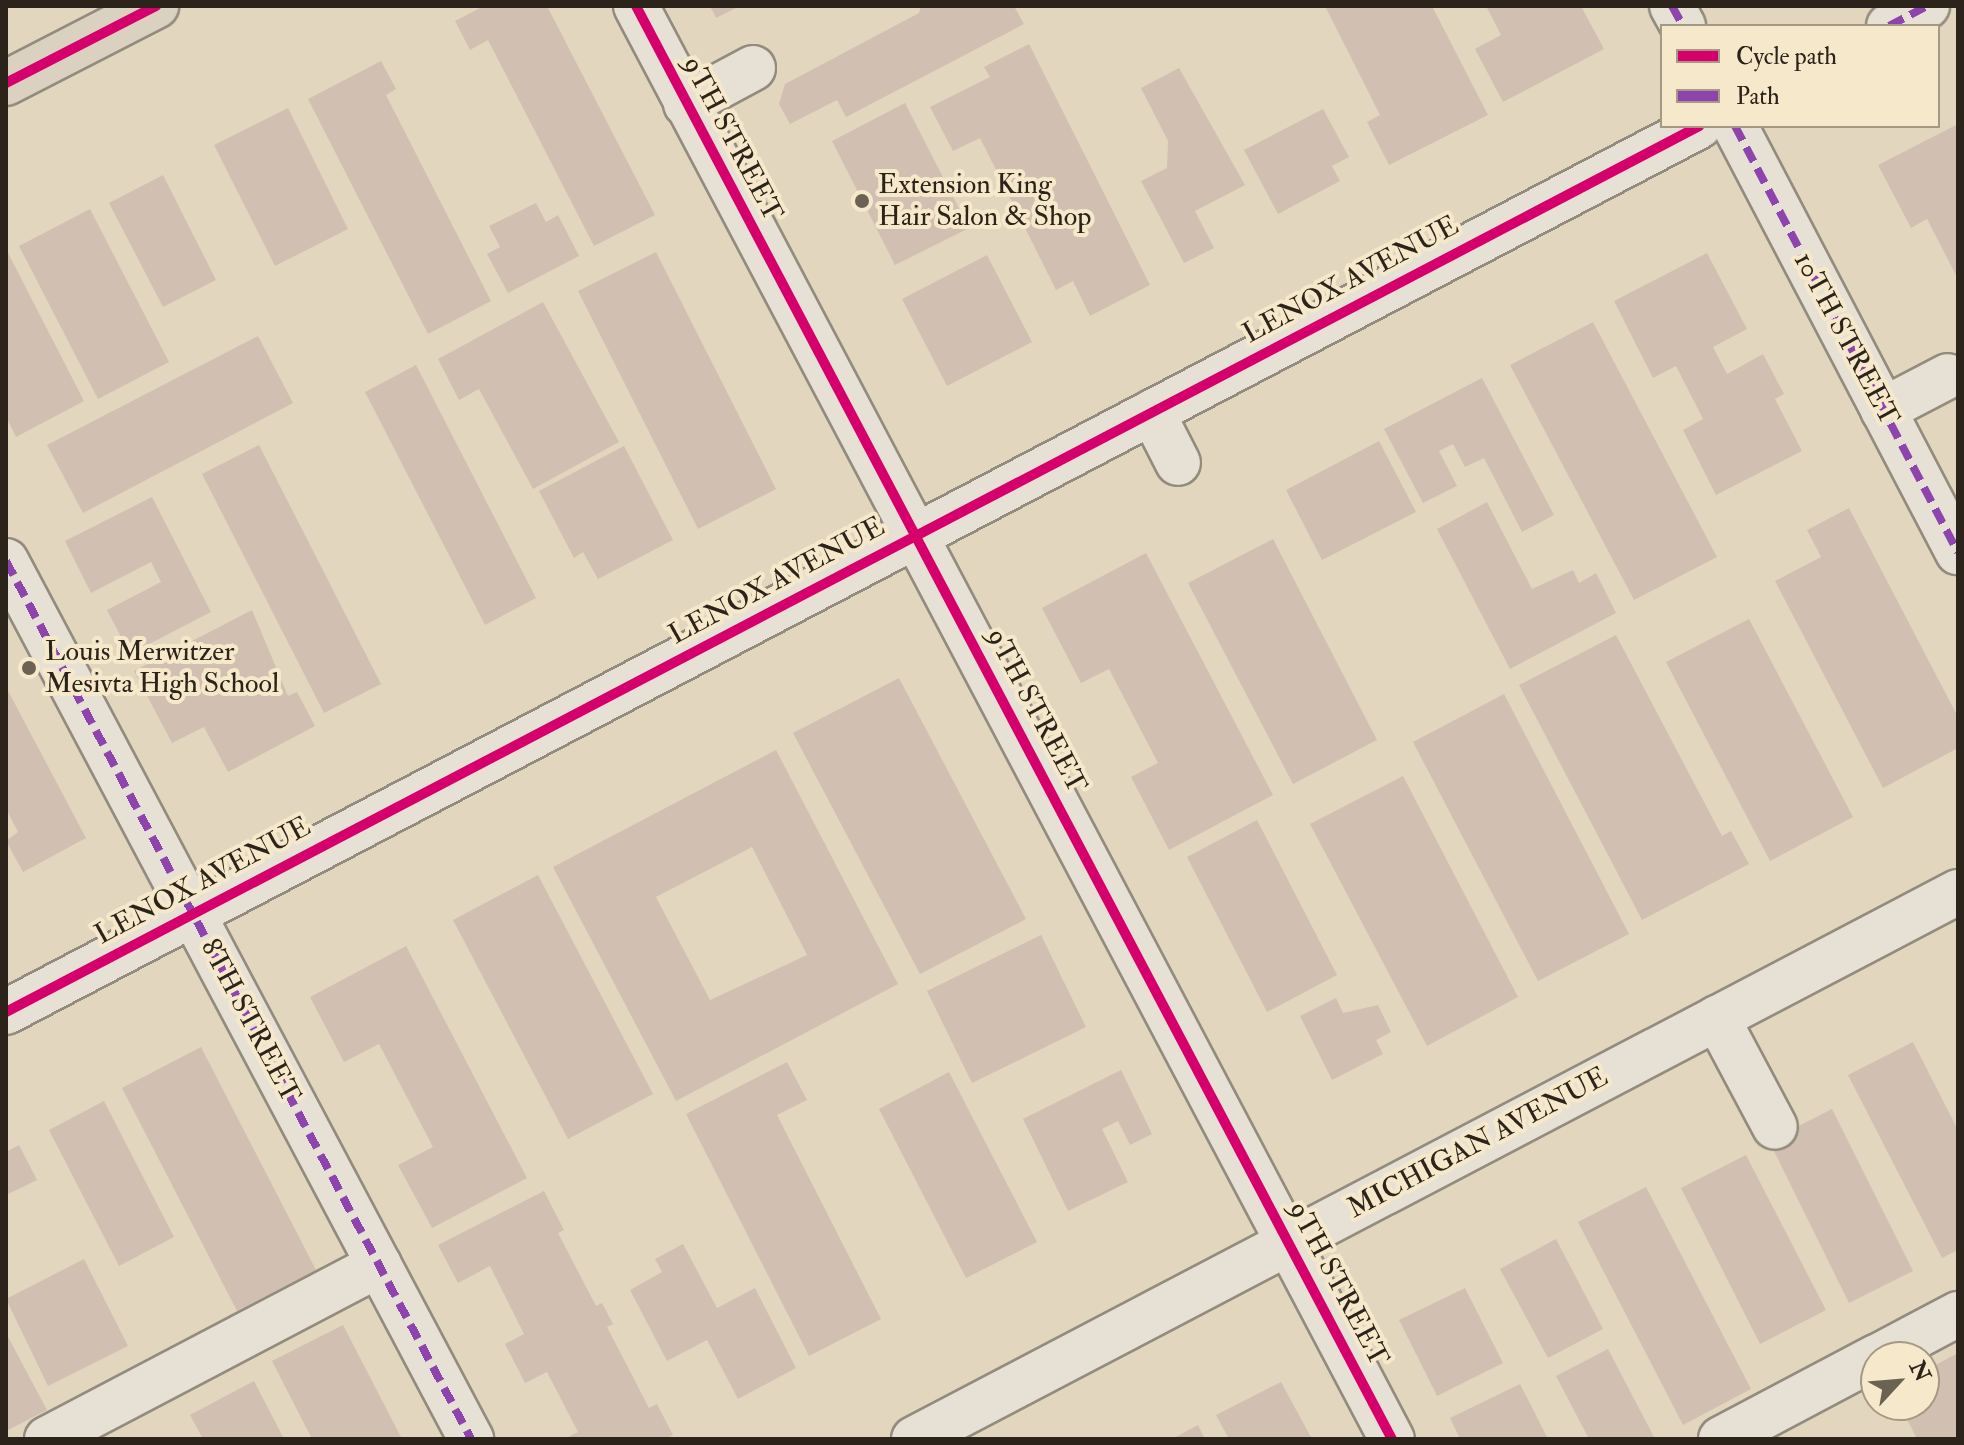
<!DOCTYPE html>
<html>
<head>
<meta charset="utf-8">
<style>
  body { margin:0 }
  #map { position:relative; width:1964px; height:1445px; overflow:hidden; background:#e2d6be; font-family:"IM FELL Double Pica",serif }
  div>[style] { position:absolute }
  .building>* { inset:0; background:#d1c0b1 }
  .roads { filter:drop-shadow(2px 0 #938c7e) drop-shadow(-2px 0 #938c7e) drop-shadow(0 2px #938c7e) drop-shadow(0 -2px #938c7e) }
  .minor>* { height:44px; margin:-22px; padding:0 22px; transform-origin:22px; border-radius:22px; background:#e7e1d5 }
  .highway>* { height:44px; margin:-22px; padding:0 22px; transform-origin:22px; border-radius:22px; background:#dad1c1 }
  .quiet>* { height:8px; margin-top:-4px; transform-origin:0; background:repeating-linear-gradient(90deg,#8e44ad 0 16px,transparent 0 24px) }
  .cycleway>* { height:10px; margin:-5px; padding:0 5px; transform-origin:5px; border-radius:5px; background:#d6006c }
  .dots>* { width:22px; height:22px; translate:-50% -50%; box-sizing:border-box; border:4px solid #f6e8cb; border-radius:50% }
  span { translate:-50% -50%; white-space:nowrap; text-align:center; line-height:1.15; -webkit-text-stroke:8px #f6e8cb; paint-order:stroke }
  .street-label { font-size:28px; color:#2c231a }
  .poi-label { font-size:28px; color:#2c231a }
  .left { translate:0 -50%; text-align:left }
  .frame { position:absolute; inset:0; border:8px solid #2c231a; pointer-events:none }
  .legend { position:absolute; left:1660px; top:24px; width:280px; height:104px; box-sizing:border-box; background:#f6e8cb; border:2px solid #a59984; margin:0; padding:10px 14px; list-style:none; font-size:24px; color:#2c231a }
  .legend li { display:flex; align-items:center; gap:16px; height:40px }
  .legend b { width:40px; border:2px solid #a59984 }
  .north { position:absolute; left:1860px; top:1341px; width:80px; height:80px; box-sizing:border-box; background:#f6e8cb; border:2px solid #a59984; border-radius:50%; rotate:64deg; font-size:22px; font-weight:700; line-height:32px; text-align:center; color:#2c231a }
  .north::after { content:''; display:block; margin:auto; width:28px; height:36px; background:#6c6253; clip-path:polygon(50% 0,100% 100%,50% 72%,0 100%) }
</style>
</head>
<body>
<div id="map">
  <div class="building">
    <i style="clip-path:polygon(484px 6px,547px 6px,655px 215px,594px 246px,488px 40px,470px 50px,455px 21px)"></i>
    <i style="clip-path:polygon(710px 6px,740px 6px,716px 18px)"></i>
    <i style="clip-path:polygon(921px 6px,1014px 6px,1024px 24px,846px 117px,837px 100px,790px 124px,779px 104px,785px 84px,919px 13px)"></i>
    <i style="clip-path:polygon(1325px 6px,1432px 6px,1488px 115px,1389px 165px,1367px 122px,1380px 115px)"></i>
    <i style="clip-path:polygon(1486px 6px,1581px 6px,1604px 49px,1503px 102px,1475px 49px,1501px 35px)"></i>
    <i style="clip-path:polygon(1029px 44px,1150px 285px,1090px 316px,1073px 281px,1056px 290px,980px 138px,953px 151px,930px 107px,990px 77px,984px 67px)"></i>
    <i style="clip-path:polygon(381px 61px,396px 89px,386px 95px,491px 301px,428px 334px,308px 99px)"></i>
    <i style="clip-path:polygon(1179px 68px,1245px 185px,1195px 211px,1214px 248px,1184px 263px,1141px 181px,1167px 168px,1168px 141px,1141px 88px)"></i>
    <i style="clip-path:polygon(905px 103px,969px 228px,895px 265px,832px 141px)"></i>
    <i style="clip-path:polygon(288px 108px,348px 229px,275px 266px,214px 145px)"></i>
    <i style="clip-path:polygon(1323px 109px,1349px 157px,1332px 166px,1340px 181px,1278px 214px,1244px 150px)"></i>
    <i style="clip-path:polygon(1958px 124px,1958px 279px,1927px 219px,1911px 228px,1878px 165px)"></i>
    <i style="clip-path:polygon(163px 175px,216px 280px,163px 307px,109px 203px)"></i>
    <i style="clip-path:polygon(536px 203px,546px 222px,558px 215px,579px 256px,508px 293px,487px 254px,500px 247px,489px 226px)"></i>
    <i style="clip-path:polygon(90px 209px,169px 362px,98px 399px,19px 246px)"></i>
    <i style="clip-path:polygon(6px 249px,84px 401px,16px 437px,6px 417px)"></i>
    <i style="clip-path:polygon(656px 252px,776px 489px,698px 529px,578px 291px)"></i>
    <i style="clip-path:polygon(1707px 253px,1747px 329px,1713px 347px,1727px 374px,1763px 354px,1784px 394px,1775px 399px,1802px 451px,1716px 495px,1683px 430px,1703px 419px,1676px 366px,1653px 378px,1614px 301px)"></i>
    <i style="clip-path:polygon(987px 255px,1032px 342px,947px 386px,902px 299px)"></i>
    <i style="clip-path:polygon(543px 302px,619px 442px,533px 489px,479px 389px,459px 400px,438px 359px)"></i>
    <i style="clip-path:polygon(1593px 322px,1717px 557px,1634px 600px,1510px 365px)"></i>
    <i style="clip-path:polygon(258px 336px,293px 403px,83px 513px,47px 445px)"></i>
    <i style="clip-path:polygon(416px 365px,536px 598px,485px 625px,365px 392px)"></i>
    <i style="clip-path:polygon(1482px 378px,1554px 515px,1522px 532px,1484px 458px,1465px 467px,1453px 444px,1439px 451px,1457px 486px,1423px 503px,1384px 429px)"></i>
    <i style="clip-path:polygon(1379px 441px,1416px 512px,1322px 560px,1286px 490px)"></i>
    <i style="clip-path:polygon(259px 445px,381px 684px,324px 713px,202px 474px)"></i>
    <i style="clip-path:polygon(624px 446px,673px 540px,598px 579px,583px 552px,574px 558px,539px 491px)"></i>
    <i style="clip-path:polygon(152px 497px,211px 612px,130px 654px,107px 610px,161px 582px,151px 562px,91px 593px,65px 541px)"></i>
    <i style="clip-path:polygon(1487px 502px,1532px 589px,1573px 570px,1579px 583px,1596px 573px,1616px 613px,1510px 669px,1437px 529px)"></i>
    <i style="clip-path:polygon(1849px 508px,1958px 717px,1958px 748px,1883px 788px,1775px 581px,1821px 557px,1807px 530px)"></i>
    <i style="clip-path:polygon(1273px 539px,1377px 740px,1293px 784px,1188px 583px)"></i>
    <i style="clip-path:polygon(1146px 553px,1273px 795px,1169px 850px,1131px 777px,1158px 763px,1109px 669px,1081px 683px,1042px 608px)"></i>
    <i style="clip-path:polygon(252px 610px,288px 696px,297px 692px,315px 726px,228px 772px,204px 727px,172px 743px,134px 671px)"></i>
    <i style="clip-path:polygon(1749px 619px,1853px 817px,1770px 861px,1666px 662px)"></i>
    <i style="clip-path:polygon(1616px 635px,1722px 836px,1731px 831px,1749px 864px,1642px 920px,1519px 685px)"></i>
    <i style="clip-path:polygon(899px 678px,1026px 919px,920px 974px,793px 733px)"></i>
    <i style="clip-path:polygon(6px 687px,86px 838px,23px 872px,6px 841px,18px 832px,6px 809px)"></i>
    <i style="clip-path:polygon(1504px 694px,1629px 934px,1538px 981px,1413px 742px)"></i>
    <i style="clip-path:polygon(evenodd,776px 750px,898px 984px,676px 1101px,553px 867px,776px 750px,752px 847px,807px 955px,710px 1000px,656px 897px,752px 847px)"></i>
    <i style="clip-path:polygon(1403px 776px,1518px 997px,1427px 1046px,1310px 824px)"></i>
    <i style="clip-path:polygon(1257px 820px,1337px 975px,1267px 1012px,1187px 857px)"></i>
    <i style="clip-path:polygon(538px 875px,653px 1094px,568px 1139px,453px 920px)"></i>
    <i style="clip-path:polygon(1041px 935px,1086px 1027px,972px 1083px,927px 991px)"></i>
    <i style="clip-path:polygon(406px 946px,527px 1178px,432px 1228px,398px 1165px,433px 1147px,379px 1044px,344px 1062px,310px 997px)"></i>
    <i style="clip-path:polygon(1336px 998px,1343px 1013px,1378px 1005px,1391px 1032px,1376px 1040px,1383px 1054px,1332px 1080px,1300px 1016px)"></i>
    <i style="clip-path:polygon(1913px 1042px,1958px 1130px,1958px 1250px,1942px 1258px,1848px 1075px)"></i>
    <i style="clip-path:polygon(201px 1047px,316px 1270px,237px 1311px,122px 1088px)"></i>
    <i style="clip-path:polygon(787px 1062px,807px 1100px,777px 1115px,881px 1319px,809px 1356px,686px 1114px)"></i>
    <i style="clip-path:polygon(1121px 1070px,1152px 1134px,1130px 1145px,1118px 1121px,1102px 1129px,1128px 1182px,1068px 1211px,1023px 1119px)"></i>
    <i style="clip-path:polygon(949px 1072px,1037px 1242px,966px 1278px,879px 1109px)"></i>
    <i style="clip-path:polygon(104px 1101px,174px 1237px,119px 1266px,49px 1130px)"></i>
    <i style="clip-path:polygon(1832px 1109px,1913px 1271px,1849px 1303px,1769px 1141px)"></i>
    <i style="clip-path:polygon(19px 1145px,37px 1180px,6px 1195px,6px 1152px)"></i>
    <i style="clip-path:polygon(1746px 1155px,1826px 1310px,1760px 1344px,1681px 1188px)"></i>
    <i style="clip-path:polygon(1646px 1187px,1751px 1389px,1683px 1425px,1578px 1222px)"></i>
    <i style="clip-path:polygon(544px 1191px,564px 1230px,558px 1233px,596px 1306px,602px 1303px,613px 1324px,607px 1327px,649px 1408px,657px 1404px,673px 1435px,665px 1439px,564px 1439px,578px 1432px,547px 1372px,525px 1383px,505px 1344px,524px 1334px,490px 1266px,458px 1283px,438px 1245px)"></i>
    <i style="clip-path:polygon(1556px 1239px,1603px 1329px,1548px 1358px,1500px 1269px)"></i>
    <i style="clip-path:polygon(683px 1244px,717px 1308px,755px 1288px,796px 1368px,738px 1399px,707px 1340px,667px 1361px,630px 1290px,662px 1272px,655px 1259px)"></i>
    <i style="clip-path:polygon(84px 1259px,128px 1346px,48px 1386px,6px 1299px)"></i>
    <i style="clip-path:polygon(1465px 1288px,1503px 1363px,1437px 1396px,1399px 1320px)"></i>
    <i style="clip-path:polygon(343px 1325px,402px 1439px,312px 1439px,272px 1361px)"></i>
    <i style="clip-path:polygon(6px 1333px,47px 1410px,6px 1431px)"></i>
    <i style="clip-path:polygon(1608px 1349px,1654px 1437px,1651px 1439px,1589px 1439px,1556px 1376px)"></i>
    <i style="clip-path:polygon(1958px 1353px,1958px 1439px,1917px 1439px,1900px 1405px,1924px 1405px,1924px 1371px)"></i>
    <i style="clip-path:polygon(254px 1381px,284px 1439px,203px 1439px,190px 1415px)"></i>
    <i style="clip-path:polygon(1281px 1382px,1312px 1439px,1229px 1439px,1216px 1415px)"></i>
    <i style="clip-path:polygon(1520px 1384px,1548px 1439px,1460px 1439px,1450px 1418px)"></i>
    <i style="clip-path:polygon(1198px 1425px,1205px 1439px,1172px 1439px)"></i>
  </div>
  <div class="roads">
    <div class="minor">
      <i style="left:636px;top:6px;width:1620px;rotate:62.19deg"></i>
      <i style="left:1672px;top:6px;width:23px;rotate:61deg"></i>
      <i style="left:1889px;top:26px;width:43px;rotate:-27.8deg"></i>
      <i style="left:686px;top:104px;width:76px;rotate:-28.2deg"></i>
      <i style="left:1735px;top:126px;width:481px;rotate:62.4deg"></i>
      <i style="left:1883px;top:410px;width:73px;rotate:-27.6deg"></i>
      <i style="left:1152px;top:412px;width:57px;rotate:63deg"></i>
      <i style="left:6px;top:561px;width:994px;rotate:62.09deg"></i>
      <i style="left:6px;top:1012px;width:1911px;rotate:-27.62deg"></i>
      <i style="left:1717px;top:1018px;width:123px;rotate:62deg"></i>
      <i style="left:1877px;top:1357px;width:92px;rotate:-28deg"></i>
      <i style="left:47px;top:1439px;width:375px;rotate:-27.7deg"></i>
      <i style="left:914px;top:1439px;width:1179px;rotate:-27.65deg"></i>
      <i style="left:1721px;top:1439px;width:175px;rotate:-27.9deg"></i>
    </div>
    <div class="highway">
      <i style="left:6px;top:83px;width:169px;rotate:-27.2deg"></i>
    </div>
  </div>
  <div class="quiet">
    <i style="left:1672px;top:6px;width:23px;rotate:61deg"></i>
    <i style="left:1889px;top:26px;width:43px;rotate:-27.8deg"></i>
    <i style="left:1735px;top:126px;width:481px;rotate:62.4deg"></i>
    <i style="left:6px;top:561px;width:994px;rotate:62.09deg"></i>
  </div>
  <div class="cycleway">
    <i style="left:636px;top:6px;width:1620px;rotate:62.19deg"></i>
    <i style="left:6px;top:83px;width:169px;rotate:-27.2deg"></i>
    <i style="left:6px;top:1012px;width:1911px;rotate:-27.62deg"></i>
  </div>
  <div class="dots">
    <i style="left:862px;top:201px;background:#6c6253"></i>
    <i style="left:29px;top:668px;background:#6c6253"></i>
  </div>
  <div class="street-label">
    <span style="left:732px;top:139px;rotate:62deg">9TH STREET</span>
    <span style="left:1351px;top:280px;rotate:-28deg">LENOX AVENUE</span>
    <span style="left:1846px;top:339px;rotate:62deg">10TH STREET</span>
    <span style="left:777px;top:581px;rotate:-28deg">LENOX AVENUE</span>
    <span style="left:1036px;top:711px;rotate:62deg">9TH STREET</span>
    <span style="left:203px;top:881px;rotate:-28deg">LENOX AVENUE</span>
    <span style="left:250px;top:1021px;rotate:62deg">8TH STREET</span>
    <span style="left:1478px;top:1143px;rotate:-28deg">MICHIGAN AVENUE</span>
    <span style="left:1338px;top:1284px;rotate:62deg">9TH STREET</span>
  </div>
  <div class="poi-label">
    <span class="left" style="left:878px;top:201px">Extension King<br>Hair Salon &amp; Shop</span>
    <span class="left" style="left:45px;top:668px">Louis Merwitzer<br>Mesivta High School</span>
  </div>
  <div class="frame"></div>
  <ul class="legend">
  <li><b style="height:10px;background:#d6006c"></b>Cycle path</li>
  <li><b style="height:10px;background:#8e44ad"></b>Path</li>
  </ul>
  <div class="north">N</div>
</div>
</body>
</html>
